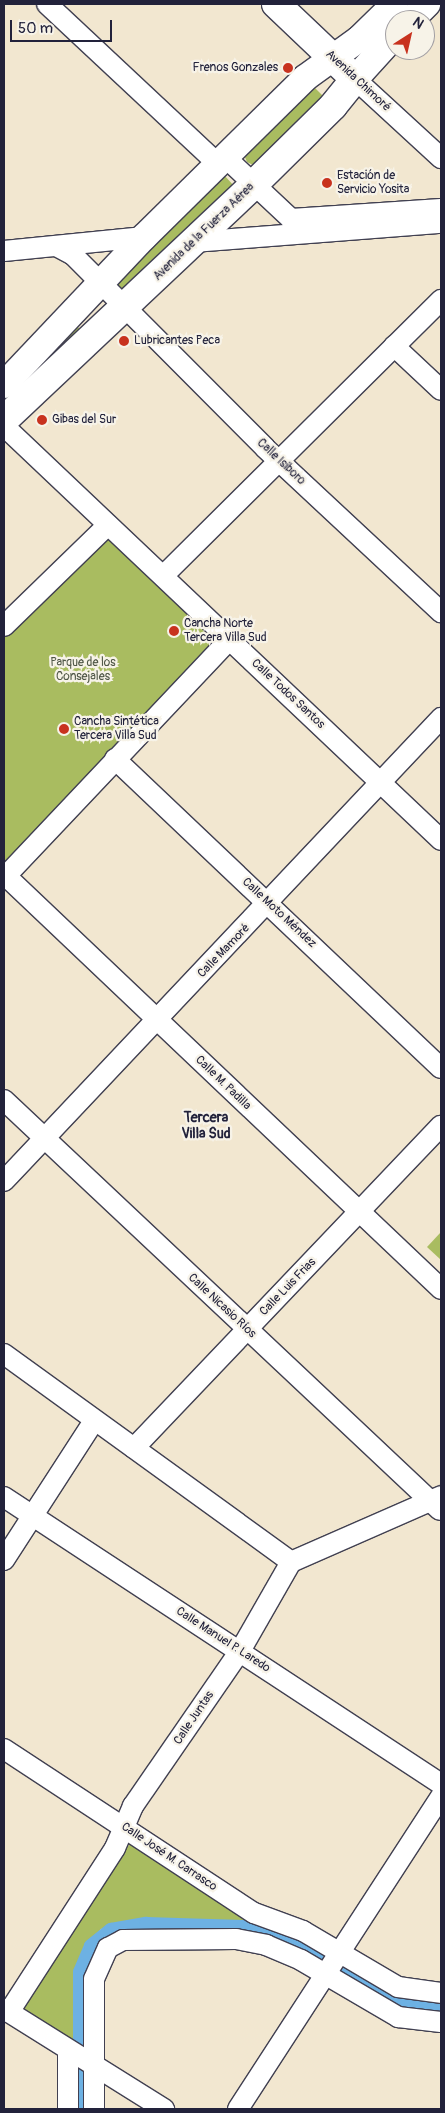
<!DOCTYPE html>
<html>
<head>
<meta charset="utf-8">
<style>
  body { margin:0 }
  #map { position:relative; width:445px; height:2113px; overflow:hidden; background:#f2e7d0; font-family:Pangolin,sans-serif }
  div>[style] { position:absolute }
  .green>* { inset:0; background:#a9bc60 }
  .canal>* { height:14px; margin:-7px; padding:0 7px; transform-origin:7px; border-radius:7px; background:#6db1e3 }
  .roads { filter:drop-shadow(1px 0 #414051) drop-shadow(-1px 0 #414051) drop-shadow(0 1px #414051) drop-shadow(0 -1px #414051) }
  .minor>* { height:20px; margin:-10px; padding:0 10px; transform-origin:10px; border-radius:10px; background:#fff }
  .major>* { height:26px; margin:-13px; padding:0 13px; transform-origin:13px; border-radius:13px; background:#fff }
  .highway>* { height:28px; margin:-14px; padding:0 14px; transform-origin:14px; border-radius:14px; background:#fff }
  .dots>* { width:14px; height:14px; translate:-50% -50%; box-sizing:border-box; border:2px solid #f7f3e8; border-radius:50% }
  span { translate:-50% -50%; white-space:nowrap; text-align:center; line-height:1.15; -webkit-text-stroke:4.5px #f7f3e8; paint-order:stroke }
  .poi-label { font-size:12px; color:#22223b }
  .right { translate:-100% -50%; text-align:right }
  .left { translate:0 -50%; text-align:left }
  .street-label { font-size:12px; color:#22223b }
  .park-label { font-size:12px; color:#515848 }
  .neighbourhood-label { font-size:14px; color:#22223b; font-weight:700 }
  .frame { position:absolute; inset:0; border:5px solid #22223b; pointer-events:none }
  .north { position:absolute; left:385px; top:10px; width:50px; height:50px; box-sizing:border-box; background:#f7f3e8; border:1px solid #a29fa3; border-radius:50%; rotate:35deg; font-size:14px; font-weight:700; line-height:20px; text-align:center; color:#22223b }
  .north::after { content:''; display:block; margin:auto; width:18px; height:22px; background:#c8321e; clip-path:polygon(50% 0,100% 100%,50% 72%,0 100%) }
  .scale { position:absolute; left:10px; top:20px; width:102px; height:22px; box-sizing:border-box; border:2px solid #22223b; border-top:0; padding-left:6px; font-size:15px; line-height:18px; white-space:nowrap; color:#22223b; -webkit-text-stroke:4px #f7f3e8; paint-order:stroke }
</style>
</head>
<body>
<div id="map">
  <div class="green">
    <i style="clip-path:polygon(314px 87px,325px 98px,255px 166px,247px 162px,244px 155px)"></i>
    <i style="clip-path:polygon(224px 175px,235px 187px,125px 292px,118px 287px,118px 281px)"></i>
    <i style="clip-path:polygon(76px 326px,82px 330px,5px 401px,72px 328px)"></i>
    <i style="clip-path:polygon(110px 539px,216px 636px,216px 643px,4px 869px,4px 636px,99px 543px)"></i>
    <i style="clip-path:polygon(441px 1232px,441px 1260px,427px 1247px)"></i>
    <i style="clip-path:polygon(131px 1842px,259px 1922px,133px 1920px,101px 1929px,83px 1950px,77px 1971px,75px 2045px,23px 2012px,22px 2000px)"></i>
  </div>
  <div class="canal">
    <i style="left:347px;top:1974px;width:46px;rotate:31.6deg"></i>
    <i style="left:386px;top:1998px;width:34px;rotate:15deg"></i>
    <i style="left:419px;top:2007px;width:22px"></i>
    <i style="left:80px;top:2039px;width:67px;rotate:-90deg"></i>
    <i style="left:80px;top:1972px;width:28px;rotate:-67deg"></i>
    <i style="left:91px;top:1946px;width:26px;rotate:-39deg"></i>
    <i style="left:111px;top:1930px;width:36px;rotate:-10deg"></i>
    <i style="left:146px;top:1924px;width:97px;rotate:1.8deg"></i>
    <i style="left:243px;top:1927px;width:29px;rotate:8deg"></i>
    <i style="left:272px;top:1931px;width:56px;rotate:27.5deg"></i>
    <i style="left:80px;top:2074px;width:35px;rotate:90deg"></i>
  </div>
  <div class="roads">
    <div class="minor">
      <i style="left:47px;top:4px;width:234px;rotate:43.1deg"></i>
      <i style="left:355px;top:79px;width:117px;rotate:42.6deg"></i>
      <i style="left:225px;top:157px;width:91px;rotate:43.2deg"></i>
      <i style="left:291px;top:219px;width:150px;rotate:-3.8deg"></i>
      <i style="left:193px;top:242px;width:249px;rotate:-4.4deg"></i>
      <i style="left:58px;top:247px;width:17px;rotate:28deg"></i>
      <i style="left:73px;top:255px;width:272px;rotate:45.1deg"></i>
      <i style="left:265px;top:448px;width:241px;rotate:43deg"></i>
      <i style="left:4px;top:251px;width:141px;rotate:-5.7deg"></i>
      <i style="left:394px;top:346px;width:64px;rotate:43.1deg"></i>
      <i style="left:4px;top:426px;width:602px;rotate:43.45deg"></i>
      <i style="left:163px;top:576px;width:392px;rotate:-44.8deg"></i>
      <i style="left:4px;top:626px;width:145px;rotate:-44.2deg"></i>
      <i style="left:115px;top:759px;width:449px;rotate:43.5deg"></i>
      <i style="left:6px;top:876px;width:600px;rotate:43.51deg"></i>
      <i style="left:4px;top:878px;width:329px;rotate:-46.6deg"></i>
      <i style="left:4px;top:1100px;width:598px;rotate:43.24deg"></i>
      <i style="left:4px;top:1181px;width:637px;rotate:-46.65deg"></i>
      <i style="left:4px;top:1354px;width:354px;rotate:35.9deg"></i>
      <i style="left:134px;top:1448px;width:445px;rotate:-46.4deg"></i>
      <i style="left:4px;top:1497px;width:523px;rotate:33.29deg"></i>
      <i style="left:4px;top:1560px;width:166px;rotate:-57.1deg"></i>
      <i style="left:4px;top:1749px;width:299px;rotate:33.3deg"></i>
      <i style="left:254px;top:1913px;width:52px;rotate:20.2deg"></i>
      <i style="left:303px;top:1931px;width:110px;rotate:30.5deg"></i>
      <i style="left:398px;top:1987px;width:43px;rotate:7.9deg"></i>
      <i style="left:4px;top:2009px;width:189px;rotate:32deg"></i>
      <i style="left:9px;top:2012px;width:195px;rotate:-57.1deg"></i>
      <i style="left:115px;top:1848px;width:46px;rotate:-66.8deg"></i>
      <i style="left:133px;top:1806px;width:188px;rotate:-55.4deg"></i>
      <i style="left:240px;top:1651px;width:103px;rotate:-60.2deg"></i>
      <i style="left:291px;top:1562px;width:164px;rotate:-23.7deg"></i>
      <i style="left:68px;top:2050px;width:59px;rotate:90deg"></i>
      <i style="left:94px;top:2109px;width:130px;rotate:-90deg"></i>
      <i style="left:94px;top:1979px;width:34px;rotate:-66deg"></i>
      <i style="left:108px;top:1948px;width:17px;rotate:-28deg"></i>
      <i style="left:123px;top:1940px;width:113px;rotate:-0.5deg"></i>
      <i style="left:236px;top:1939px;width:31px;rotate:11deg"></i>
      <i style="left:266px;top:1945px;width:38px;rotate:23deg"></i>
      <i style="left:301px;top:1960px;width:113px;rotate:30.4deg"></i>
      <i style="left:398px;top:2017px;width:43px;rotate:6.6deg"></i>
      <i style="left:238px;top:2109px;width:373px;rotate:-57deg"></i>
    </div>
    <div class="major">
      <i style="left:411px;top:20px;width:23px;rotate:-45deg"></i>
      <i style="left:355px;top:79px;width:59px;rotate:-47.7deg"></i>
      <i style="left:4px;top:385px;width:204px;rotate:-46.6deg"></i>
      <i style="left:144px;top:237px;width:226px;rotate:-44.6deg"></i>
      <i style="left:305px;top:78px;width:67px;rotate:-35.8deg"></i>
      <i style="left:359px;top:39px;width:50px;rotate:-44.2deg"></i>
    </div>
    <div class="highway">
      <i style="left:4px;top:420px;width:342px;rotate:-43.3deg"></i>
      <i style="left:253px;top:185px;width:112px;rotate:-44.6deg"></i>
      <i style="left:333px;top:106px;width:35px;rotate:-51deg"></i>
      <i style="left:355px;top:79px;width:109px;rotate:-136.5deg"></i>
    </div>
  </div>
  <div class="dots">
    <i style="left:288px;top:68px;background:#c8321e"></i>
    <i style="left:327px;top:183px;background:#c8321e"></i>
    <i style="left:124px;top:341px;background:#c8321e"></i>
    <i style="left:42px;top:420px;background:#c8321e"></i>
    <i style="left:174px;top:631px;background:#c8321e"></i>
    <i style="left:64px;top:729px;background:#c8321e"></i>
  </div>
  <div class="poi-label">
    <span class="right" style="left:278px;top:68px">Frenos Gonzales</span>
    <span class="left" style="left:337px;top:183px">Estación de<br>Servicio Yosita</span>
    <span class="left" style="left:134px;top:341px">Lubricantes Peca</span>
    <span class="left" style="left:52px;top:420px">Gibas del Sur</span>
    <span class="left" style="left:184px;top:631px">Cancha Norte<br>Tercera Villa Sud</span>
    <span class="left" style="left:74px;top:729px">Cancha Sintética<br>Tercera Villa Sud</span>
  </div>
  <div class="street-label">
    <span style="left:358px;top:81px;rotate:43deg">Avenida Chimoré</span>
    <span style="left:204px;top:232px;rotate:-44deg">Avenida de la Fuerza Aérea</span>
    <span style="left:281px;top:462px;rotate:43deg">Calle Isiboro</span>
    <span style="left:288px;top:694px;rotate:43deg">Calle Todos Santos</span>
    <span style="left:279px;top:913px;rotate:43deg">Calle Moto Méndez</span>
    <span style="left:224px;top:951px;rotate:-46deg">Calle Mamoré</span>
    <span style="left:223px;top:1083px;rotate:44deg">Calle M. Padilla</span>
    <span style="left:288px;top:1287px;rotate:-46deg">Calle Luis Frias</span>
    <span style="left:222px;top:1306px;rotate:43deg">Calle Nicasio Ríos</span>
    <span style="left:223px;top:1640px;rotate:33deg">Calle Manuel P. Laredo</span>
    <span style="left:194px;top:1718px;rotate:-56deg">Calle Juntas</span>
    <span style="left:169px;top:1857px;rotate:34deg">Calle José M. Carrasco</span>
  </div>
  <div class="park-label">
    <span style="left:83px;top:670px">Parque de los<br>Consejales</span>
  </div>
  <div class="neighbourhood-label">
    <span style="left:206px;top:1126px">Tercera<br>Villa Sud</span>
  </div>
  <div class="frame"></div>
  <div class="north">N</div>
  <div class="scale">50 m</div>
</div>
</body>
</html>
